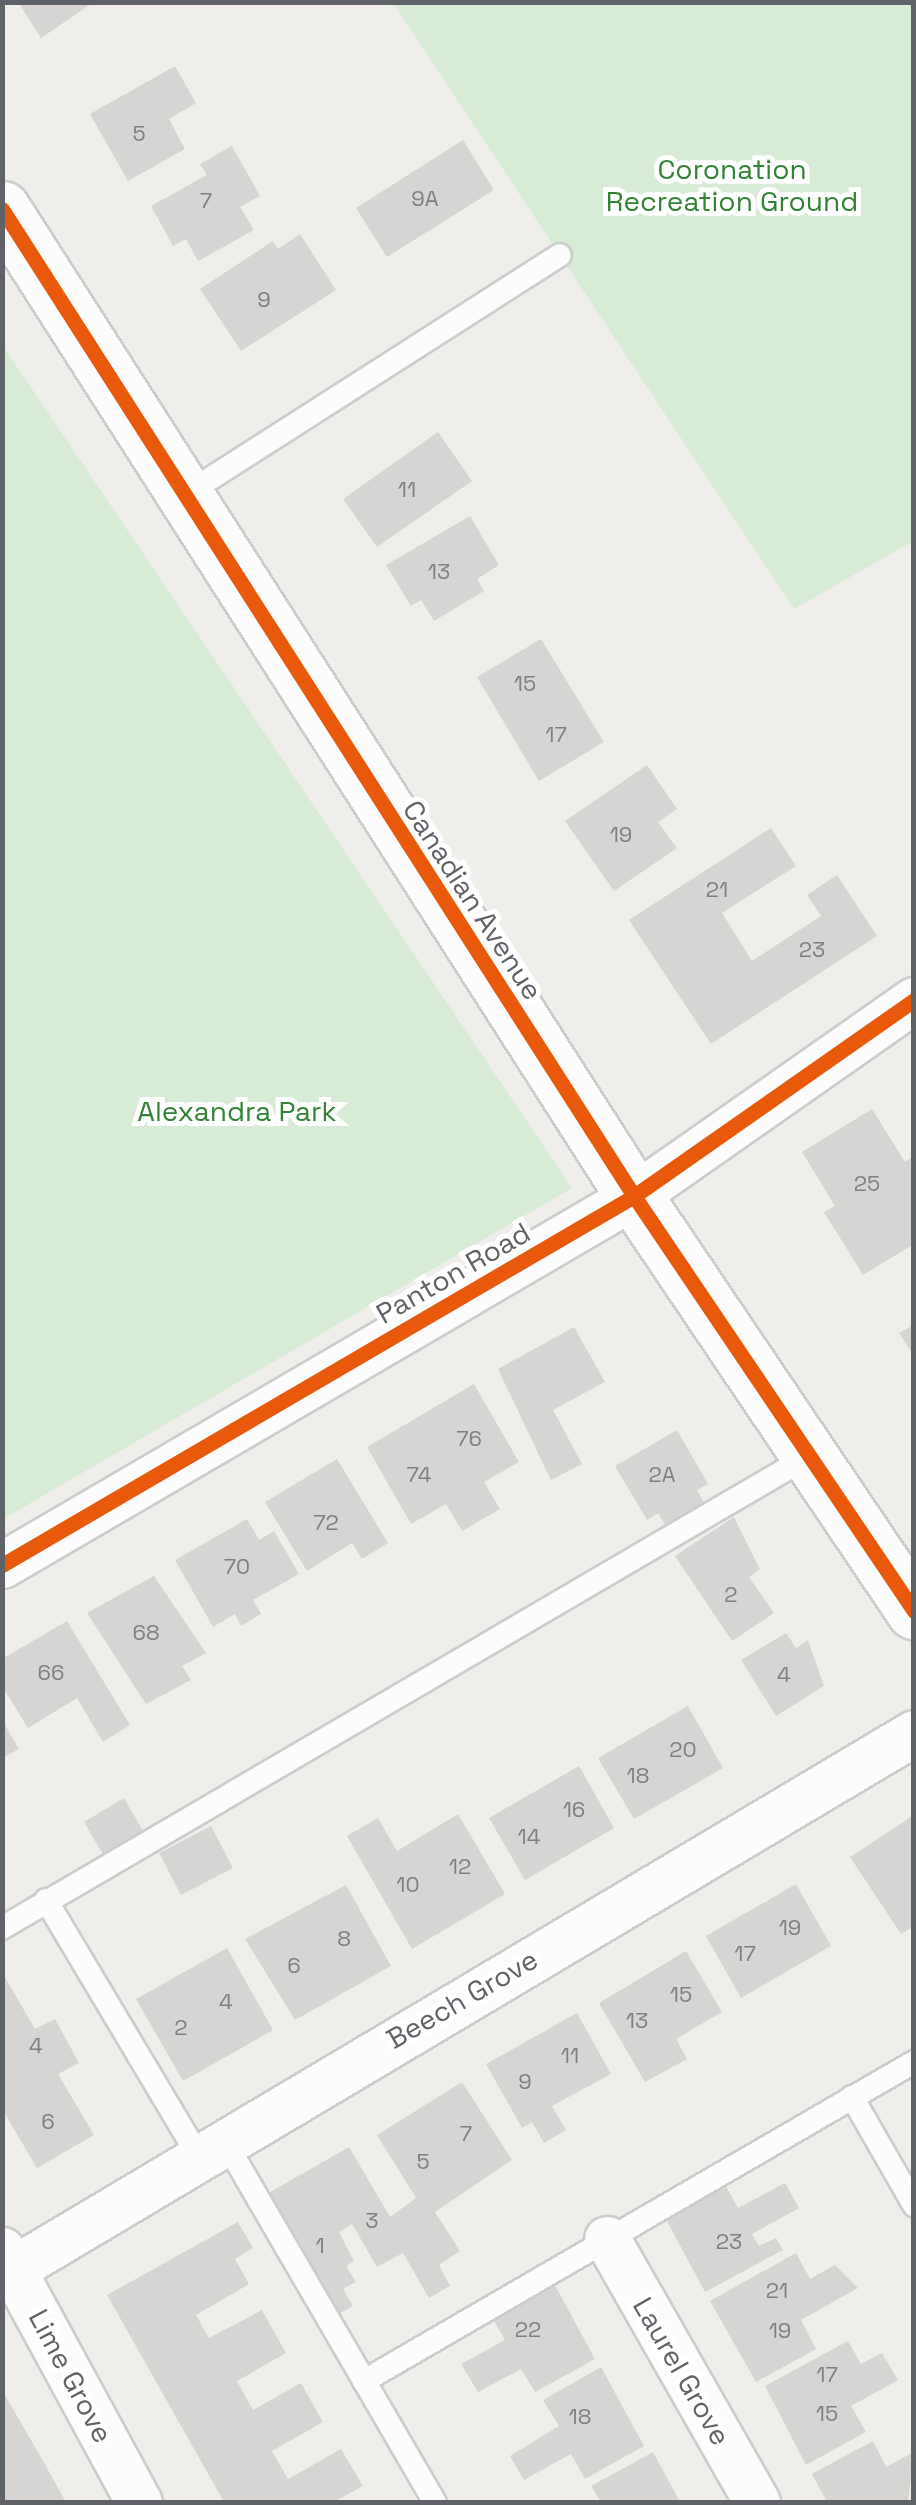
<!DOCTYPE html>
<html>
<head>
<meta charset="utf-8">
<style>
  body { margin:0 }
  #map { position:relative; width:916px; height:2505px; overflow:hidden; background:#efeeea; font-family:"Space Grotesk",sans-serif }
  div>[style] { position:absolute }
  .green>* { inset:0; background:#d8ebd6 }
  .building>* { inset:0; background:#d6d5d3 }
  .roads { filter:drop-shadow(2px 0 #cbcccc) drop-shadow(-2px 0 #cbcccc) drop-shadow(0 2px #cbcccc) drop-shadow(0 -2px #cbcccc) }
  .lane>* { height:22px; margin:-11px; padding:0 11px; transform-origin:11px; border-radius:11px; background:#fdfcfc }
  .street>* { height:45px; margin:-22.5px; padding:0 22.5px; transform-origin:22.5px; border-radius:22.5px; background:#fdfcfc }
  .secondary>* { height:55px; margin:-27.5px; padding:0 27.5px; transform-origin:27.5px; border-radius:27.5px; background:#fdfcfc }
  .cycleway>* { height:15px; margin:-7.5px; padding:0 7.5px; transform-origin:7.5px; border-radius:7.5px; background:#e8590c }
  span { translate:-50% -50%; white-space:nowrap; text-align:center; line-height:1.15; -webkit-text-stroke:10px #fff; paint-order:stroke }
  .number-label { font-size:22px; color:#7e8184 }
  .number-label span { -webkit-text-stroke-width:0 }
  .park-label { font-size:28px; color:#348238 }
  .street-label { font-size:28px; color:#5f6368 }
  .frame { position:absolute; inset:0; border:5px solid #5f6368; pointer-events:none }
</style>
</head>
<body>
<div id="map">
  <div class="green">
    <i style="clip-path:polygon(393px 3px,913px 3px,913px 541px,794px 609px)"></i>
    <i style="clip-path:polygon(3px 346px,572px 1188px,3px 1519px,2px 1519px)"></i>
  </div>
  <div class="building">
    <i style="clip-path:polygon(18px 2px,94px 2px,41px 38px)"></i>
    <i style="clip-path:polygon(175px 66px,196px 103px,169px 119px,185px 149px,128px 181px,90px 114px)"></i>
    <i style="clip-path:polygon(463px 140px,494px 190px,387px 257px,356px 208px)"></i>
    <i style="clip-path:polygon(232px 146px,260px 196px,240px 207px,254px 230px,198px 261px,186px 239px,173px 246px,151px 206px,207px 175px,200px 164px)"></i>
    <i style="clip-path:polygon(300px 234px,336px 290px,241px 351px,200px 289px,273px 241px,278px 249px)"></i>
    <i style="clip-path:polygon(438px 432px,472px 481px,377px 547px,343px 499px)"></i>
    <i style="clip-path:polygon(470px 516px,499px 565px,477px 579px,484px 591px,434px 621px,421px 600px,411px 606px,386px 565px)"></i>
    <i style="clip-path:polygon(541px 639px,604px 742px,539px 781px,477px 677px)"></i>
    <i style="clip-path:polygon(647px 765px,677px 809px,658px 822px,677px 848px,614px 891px,565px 821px)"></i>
    <i style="clip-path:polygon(771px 828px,796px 866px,722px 913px,752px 961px,821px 916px,807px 895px,837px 875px,877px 936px,711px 1044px,629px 920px)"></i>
    <i style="clip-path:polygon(872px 1109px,905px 1162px,914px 1156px,914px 1244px,863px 1275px,824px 1212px,835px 1206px,802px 1152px)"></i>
    <i style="clip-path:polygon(914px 1325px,914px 1356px,899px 1333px)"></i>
    <i style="clip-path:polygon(574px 1327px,605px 1382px,553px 1410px,582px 1464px,551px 1480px,498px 1369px)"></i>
    <i style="clip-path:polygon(474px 1384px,519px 1462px,484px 1482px,500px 1509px,462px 1531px,446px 1504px,411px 1524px,367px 1447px)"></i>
    <i style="clip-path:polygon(677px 1430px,708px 1484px,697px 1490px,706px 1506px,667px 1528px,658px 1513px,647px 1520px,615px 1466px)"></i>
    <i style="clip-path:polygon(337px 1459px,388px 1543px,362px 1559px,352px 1543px,307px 1571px,265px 1502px)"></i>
    <i style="clip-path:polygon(734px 1517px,760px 1569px,749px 1577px,774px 1613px,732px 1641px,675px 1556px)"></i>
    <i style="clip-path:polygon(247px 1519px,259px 1540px,274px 1531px,299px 1574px,253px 1600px,261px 1614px,241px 1626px,235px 1614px,213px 1627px,175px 1560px)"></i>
    <i style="clip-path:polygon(154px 1576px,206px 1653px,182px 1666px,191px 1680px,146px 1704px,87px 1613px)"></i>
    <i style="clip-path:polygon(67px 1621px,130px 1725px,103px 1742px,77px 1698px,28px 1728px,2px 1686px,2px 1659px)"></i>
    <i style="clip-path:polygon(786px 1633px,796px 1648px,808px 1640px,824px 1686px,776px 1716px,741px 1660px)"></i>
    <i style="clip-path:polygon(688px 1706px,723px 1768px,634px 1819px,598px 1758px)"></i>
    <i style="clip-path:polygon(2px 1720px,19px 1749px,2px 1758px)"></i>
    <i style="clip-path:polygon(579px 1766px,614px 1828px,525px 1880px,489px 1818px)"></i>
    <i style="clip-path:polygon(124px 1798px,147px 1838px,107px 1861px,84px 1822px)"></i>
    <i style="clip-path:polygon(458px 1814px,505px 1894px,412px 1949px,347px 1836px,378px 1818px,397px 1851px)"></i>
    <i style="clip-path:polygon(914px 1815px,914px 1926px,901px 1934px,850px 1857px)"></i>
    <i style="clip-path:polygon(211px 1826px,233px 1868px,181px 1895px,159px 1853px)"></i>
    <i style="clip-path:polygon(796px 1884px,831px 1946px,741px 1998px,706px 1936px)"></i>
    <i style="clip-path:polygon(346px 1885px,391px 1966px,295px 2020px,245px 1939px)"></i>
    <i style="clip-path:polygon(227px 1948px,273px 2030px,183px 2081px,136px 1999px)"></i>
    <i style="clip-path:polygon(686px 1951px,722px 2012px,676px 2039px,687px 2059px,645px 2082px,599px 2003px)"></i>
    <i style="clip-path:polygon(2px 1972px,35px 2029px,55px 2019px,79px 2063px,58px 2074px,94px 2135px,37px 2168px,2px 2109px)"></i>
    <i style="clip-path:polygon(577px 2013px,611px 2074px,552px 2106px,566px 2130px,544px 2143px,532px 2122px,522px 2128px,486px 2064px)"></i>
    <i style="clip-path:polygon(462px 2082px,512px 2160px,435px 2212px,460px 2251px,439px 2265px,450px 2286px,429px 2298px,403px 2253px,377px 2267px,352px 2224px,339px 2232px,354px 2261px,346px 2266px,356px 2282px,343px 2289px,353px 2306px,335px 2316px,265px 2195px,349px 2147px,390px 2217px,416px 2198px,377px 2135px)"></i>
    <i style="clip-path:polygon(722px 2179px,738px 2208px,785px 2183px,799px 2208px,752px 2234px,759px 2246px,776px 2238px,783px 2250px,705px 2292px,662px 2212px)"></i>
    <i style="clip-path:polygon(238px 2222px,253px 2248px,235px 2259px,249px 2284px,196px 2315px,209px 2338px,262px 2310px,286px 2353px,237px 2381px,253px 2410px,301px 2383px,323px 2422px,272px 2451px,288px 2479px,341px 2449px,363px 2486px,334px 2502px,224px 2502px,107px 2295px)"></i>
    <i style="clip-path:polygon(796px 2253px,810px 2279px,835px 2265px,858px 2288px,801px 2320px,816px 2349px,756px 2382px,710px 2301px)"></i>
    <i style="clip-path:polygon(551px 2278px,595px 2359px,535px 2392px,521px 2369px,478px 2392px,461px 2364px,505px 2340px,489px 2312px)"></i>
    <i style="clip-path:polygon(848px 2341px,861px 2364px,882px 2353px,898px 2380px,851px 2406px,866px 2432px,806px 2465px,765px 2386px)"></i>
    <i style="clip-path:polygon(601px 2367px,644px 2446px,585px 2479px,571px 2454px,524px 2480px,510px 2456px,559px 2426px,543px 2400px)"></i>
    <i style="clip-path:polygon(2px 2390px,39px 2454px,66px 2502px,2px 2502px)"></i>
    <i style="clip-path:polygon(873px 2441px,886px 2467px,914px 2452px,908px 2502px,827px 2502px,812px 2474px)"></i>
    <i style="clip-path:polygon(653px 2452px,680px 2502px,601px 2502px,591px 2486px)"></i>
  </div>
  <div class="roads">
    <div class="lane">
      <i style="left:183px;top:496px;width:447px;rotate:-32.6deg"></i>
      <i style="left:46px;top:1900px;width:299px;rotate:59.2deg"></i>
      <i style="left:2px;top:1928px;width:935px;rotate:-30.32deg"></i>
      <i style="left:852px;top:2097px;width:125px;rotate:60.1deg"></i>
      <i style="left:224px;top:2140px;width:419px;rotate:59.8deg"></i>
      <i style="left:364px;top:2381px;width:636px;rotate:-30.11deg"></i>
    </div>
    <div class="street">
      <i style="left:2px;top:1565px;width:732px;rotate:-30.28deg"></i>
      <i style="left:634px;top:1196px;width:342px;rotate:-35deg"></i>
      <i style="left:607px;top:2239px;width:303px;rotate:60.3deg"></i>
      <i style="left:2px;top:2250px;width:287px;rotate:61.5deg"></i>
      <i style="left:13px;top:2269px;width:1048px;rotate:-30.75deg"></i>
    </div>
    <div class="secondary">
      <i style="left:2px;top:209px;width:1172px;rotate:57.37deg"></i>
      <i style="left:634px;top:1196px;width:501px;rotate:55.99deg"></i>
    </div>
  </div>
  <div class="cycleway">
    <i style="left:2px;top:209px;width:1172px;rotate:57.37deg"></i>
    <i style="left:634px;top:1196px;width:501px;rotate:55.99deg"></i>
    <i style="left:2px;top:1565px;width:732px;rotate:-30.28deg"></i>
    <i style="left:634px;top:1196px;width:342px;rotate:-35deg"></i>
  </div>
  <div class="number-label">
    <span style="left:139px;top:134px">5</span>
    <span style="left:425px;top:199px">9A</span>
    <span style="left:206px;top:201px">7</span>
    <span style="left:264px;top:300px">9</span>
    <span style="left:407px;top:490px">11</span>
    <span style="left:439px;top:572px">13</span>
    <span style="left:525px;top:684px">15</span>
    <span style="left:556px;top:735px">17</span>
    <span style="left:621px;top:835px">19</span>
    <span style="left:717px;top:890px">21</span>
    <span style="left:812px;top:950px">23</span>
    <span style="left:867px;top:1184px">25</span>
    <span style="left:469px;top:1439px">76</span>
    <span style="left:419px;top:1475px">74</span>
    <span style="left:662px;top:1475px">2A</span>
    <span style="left:326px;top:1523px">72</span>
    <span style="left:237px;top:1567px">70</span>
    <span style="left:731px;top:1595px">2</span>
    <span style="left:146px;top:1633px">68</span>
    <span style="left:51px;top:1673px">66</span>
    <span style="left:784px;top:1675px">4</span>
    <span style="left:683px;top:1750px">20</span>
    <span style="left:638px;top:1776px">18</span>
    <span style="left:574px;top:1810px">16</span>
    <span style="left:529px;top:1837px">14</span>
    <span style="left:460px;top:1867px">12</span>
    <span style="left:408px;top:1885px">10</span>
    <span style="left:790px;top:1928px">19</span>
    <span style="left:344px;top:1939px">8</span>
    <span style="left:745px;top:1954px">17</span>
    <span style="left:294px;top:1966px">6</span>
    <span style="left:681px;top:1995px">15</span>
    <span style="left:226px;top:2002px">4</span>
    <span style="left:637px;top:2021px">13</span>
    <span style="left:181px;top:2028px">2</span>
    <span style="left:36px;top:2046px">4</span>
    <span style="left:570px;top:2056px">11</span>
    <span style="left:525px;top:2082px">9</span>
    <span style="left:48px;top:2122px">6</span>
    <span style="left:466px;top:2134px">7</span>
    <span style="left:423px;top:2162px">5</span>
    <span style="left:372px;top:2221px">3</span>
    <span style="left:729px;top:2242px">23</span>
    <span style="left:320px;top:2246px">1</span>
    <span style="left:777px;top:2291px">21</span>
    <span style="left:528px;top:2330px">22</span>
    <span style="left:780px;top:2331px">19</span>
    <span style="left:827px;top:2375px">17</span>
    <span style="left:827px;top:2414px">15</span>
    <span style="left:580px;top:2417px">18</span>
  </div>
  <div class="park-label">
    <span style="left:732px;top:185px">Coronation<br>Recreation Ground</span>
    <span style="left:237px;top:1111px">Alexandra Park</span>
  </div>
  <div class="street-label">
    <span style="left:473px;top:900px;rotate:57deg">Canadian Avenue</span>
    <span style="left:453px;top:1273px;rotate:-30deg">Panton Road</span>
    <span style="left:462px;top:1999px;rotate:-30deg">Beech Grove</span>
    <span style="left:682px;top:2371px;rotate:60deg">Laurel Grove</span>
    <span style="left:71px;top:2376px;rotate:62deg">Lime Grove</span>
  </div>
  <div class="frame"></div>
</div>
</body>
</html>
